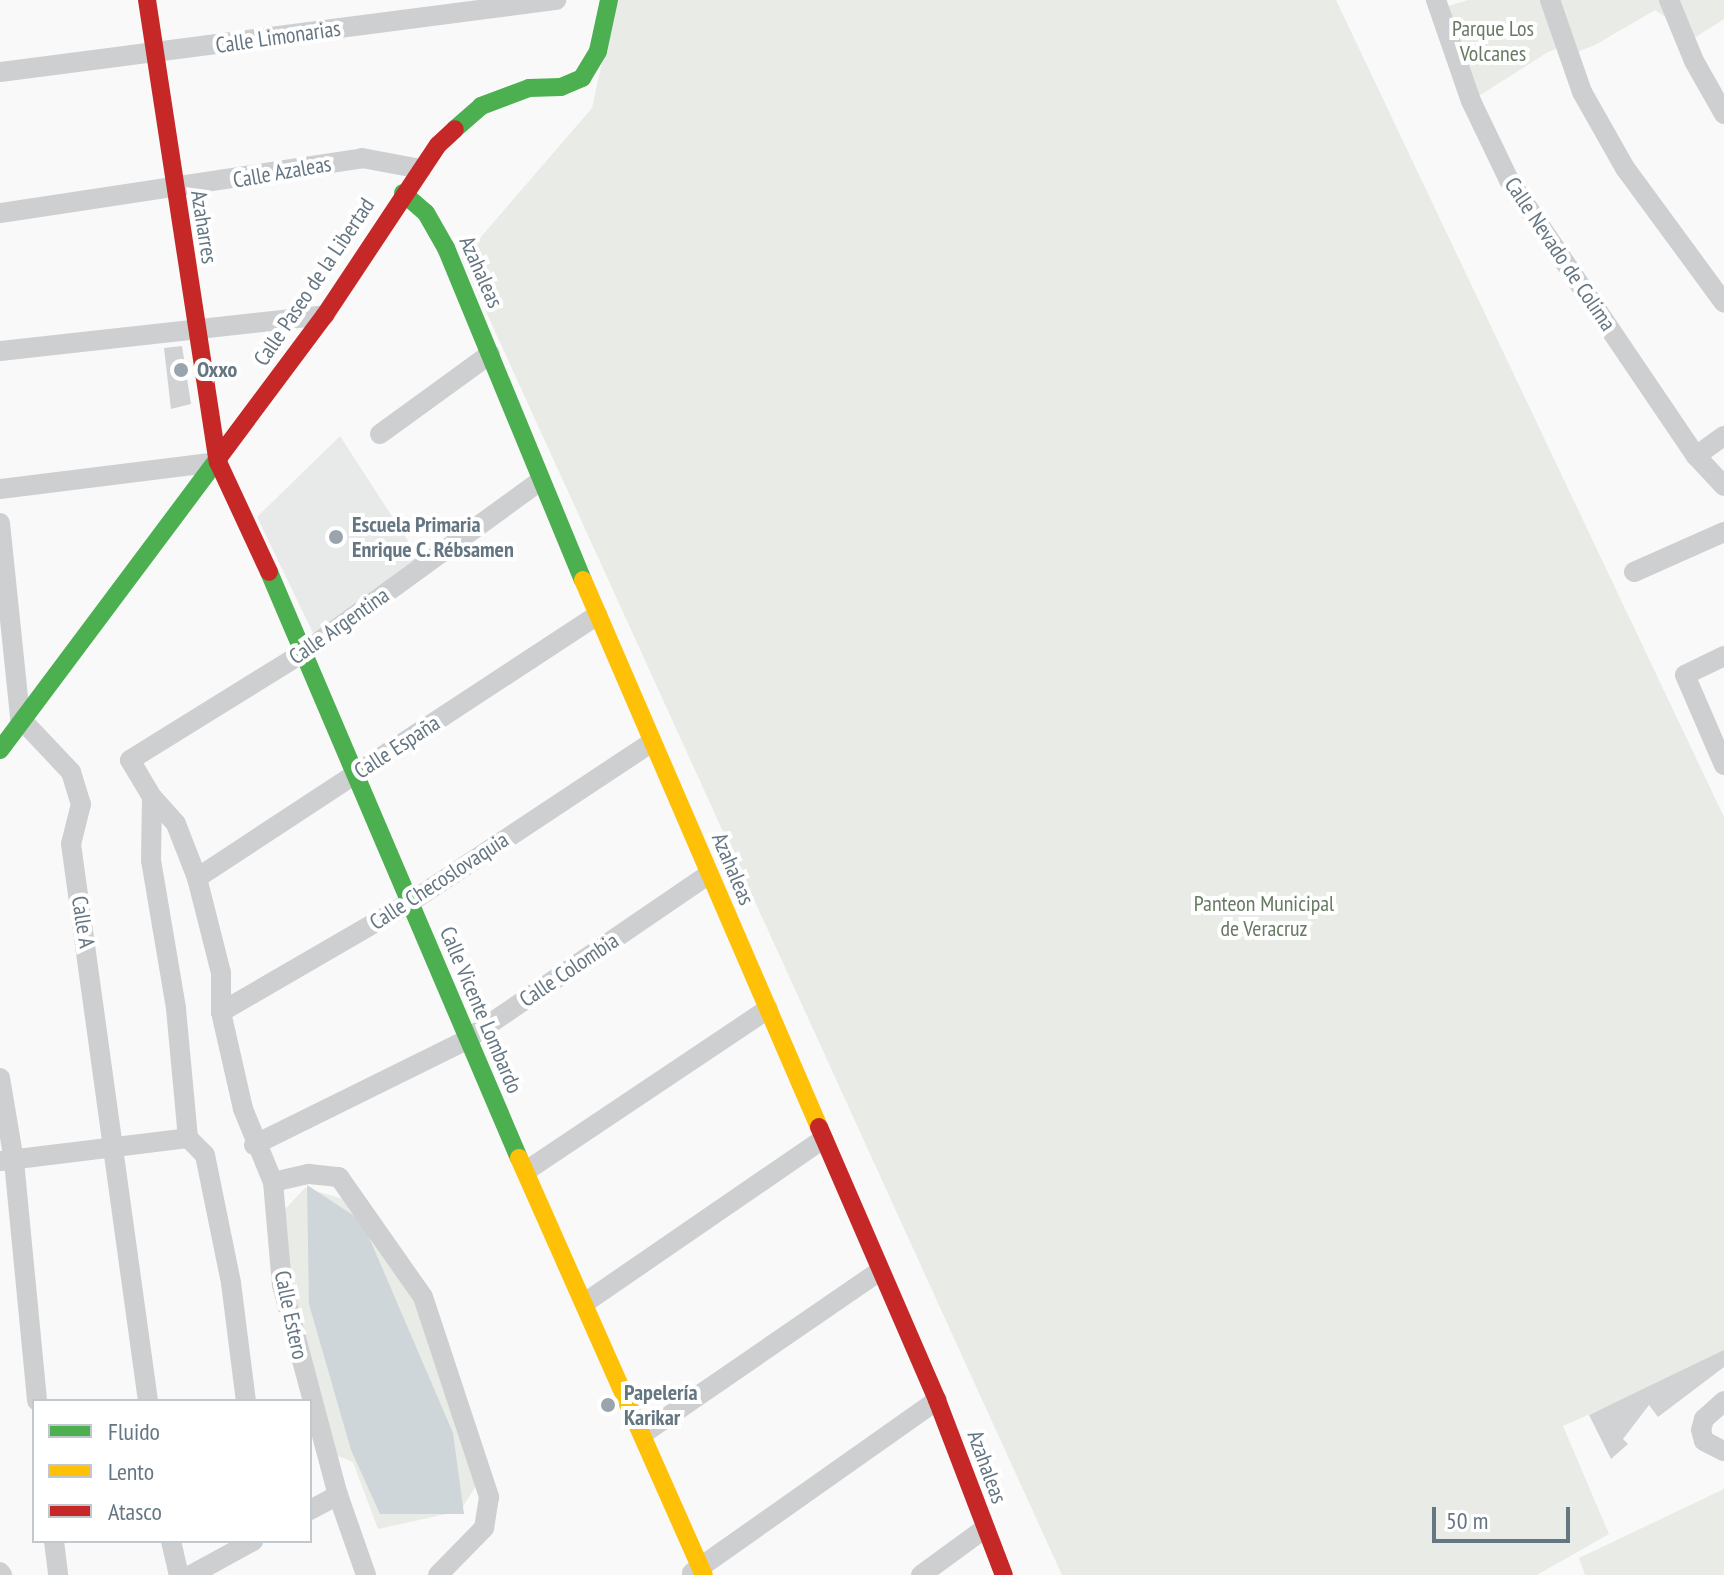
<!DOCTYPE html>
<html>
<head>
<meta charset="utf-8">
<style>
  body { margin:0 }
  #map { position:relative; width:1724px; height:1575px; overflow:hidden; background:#f9f9f9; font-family:"PT Sans Narrow",sans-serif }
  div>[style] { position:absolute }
  .built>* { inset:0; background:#e8e9e9 }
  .green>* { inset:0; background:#e8ebe6 }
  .water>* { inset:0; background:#ced6d9 }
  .building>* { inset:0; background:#d0d2d3 }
  .street>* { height:20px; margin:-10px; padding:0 10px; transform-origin:10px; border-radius:10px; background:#cecfd0 }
  .fast>* { height:18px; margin:-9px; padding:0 9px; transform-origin:9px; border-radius:9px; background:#4caf50 }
  .slow>* { height:18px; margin:-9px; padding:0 9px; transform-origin:9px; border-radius:9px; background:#ffc107 }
  .jam>* { height:18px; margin:-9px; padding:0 9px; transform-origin:9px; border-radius:9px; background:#c62828 }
  .dots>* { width:22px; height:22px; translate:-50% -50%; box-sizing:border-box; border:4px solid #fff; border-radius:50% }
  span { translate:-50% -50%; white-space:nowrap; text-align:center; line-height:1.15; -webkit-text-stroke:8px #fff; paint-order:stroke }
  .park-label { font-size:22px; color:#687a64 }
  .street-label { font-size:22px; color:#657683 }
  .poi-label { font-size:22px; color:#657683; font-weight:700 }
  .left { translate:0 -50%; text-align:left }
  .legend { position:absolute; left:32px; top:1399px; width:280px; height:144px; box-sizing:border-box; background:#fff; border:2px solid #c1c8cd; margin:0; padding:10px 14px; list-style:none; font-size:24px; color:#657683 }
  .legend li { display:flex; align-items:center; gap:16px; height:40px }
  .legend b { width:40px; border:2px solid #c1c8cd }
  .scale { position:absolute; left:1432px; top:1507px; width:138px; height:36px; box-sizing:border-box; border:4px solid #657683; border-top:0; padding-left:10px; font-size:24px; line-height:28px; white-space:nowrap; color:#657683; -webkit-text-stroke:6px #fff; paint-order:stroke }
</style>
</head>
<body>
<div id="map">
  <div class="built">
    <i style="clip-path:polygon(340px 436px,419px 558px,314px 635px,257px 517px)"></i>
  </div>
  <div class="green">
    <i style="clip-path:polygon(615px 0,1336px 0,1724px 817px,1724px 1354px,1563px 1426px,1609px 1534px,1537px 1575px,1062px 1575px,462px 259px,592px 108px)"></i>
    <i style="clip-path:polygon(1468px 0,1724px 0,1724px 19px,1696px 37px,1655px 10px,1595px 45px,1568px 56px,1563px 46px,1548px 52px,1471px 101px,1439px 9px)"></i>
    <i style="clip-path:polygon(305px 1188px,360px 1204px,396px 1245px,478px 1483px,460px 1511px,378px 1529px,353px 1462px,328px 1452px,269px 1226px)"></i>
    <i style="clip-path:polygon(1724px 1489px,1724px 1575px,1585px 1575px,1579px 1558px)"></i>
  </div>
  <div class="water">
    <i style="clip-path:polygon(307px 1185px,362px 1221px,453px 1433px,464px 1514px,380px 1514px,351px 1450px,309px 1304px)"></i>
  </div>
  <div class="building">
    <i style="clip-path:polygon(182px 346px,191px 404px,171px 409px,164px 348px)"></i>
    <i style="clip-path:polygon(1724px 1350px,1724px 1367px,1658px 1417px,1649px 1405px,1623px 1439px,1628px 1444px,1611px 1459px,1589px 1415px)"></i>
  </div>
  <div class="street">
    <i style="left:1436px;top:0;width:107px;rotate:70.9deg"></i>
    <i style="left:1471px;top:101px;width:88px;rotate:64.3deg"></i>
    <i style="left:1509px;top:180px;width:333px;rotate:55.9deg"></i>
    <i style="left:1696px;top:456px;width:41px;rotate:47deg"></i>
    <i style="left:1550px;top:0;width:97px;rotate:70.8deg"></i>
    <i style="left:1582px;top:92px;width:87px;rotate:60.5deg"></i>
    <i style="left:1625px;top:168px;width:167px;rotate:53.7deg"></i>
    <i style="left:1669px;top:0;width:66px;rotate:67.7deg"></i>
    <i style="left:1694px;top:61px;width:61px;rotate:60.5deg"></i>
    <i style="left:0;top:72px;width:561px;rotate:-7.38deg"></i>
    <i style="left:0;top:213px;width:366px;rotate:-8.6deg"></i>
    <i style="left:362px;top:158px;width:60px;rotate:10.6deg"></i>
    <i style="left:0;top:351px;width:327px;rotate:-6.3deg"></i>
    <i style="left:380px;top:434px;width:136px;rotate:-36deg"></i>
    <i style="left:1696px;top:456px;width:34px;rotate:-36deg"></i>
    <i style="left:0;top:489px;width:220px;rotate:-7.1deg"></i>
    <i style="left:0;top:523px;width:196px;rotate:84.1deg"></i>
    <i style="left:20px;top:718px;width:74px;rotate:46.6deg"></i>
    <i style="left:71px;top:772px;width:34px;rotate:73deg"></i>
    <i style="left:81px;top:804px;width:41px;rotate:104deg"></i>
    <i style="left:71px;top:844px;width:562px;rotate:82.13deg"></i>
    <i style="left:1634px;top:572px;width:98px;rotate:-24deg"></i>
    <i style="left:1724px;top:656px;width:43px;rotate:154deg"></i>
    <i style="left:1685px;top:675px;width:98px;rotate:66.6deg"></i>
    <i style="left:152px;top:797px;width:36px;rotate:48deg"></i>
    <i style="left:176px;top:824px;width:58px;rotate:68.7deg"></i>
    <i style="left:197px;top:878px;width:98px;rotate:75.8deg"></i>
    <i style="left:221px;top:973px;width:39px;rotate:90deg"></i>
    <i style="left:221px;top:1012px;width:99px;rotate:77.2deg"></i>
    <i style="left:243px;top:1109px;width:79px;rotate:67.7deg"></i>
    <i style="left:273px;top:1182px;width:103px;rotate:85deg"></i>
    <i style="left:282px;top:1285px;width:217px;rotate:75.1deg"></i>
    <i style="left:338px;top:1495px;width:85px;rotate:70.7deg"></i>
    <i style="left:197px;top:878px;width:479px;rotate:-33.3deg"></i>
    <i style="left:221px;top:1012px;width:217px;rotate:-30.1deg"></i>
    <i style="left:409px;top:903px;width:291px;rotate:-33.5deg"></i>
    <i style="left:0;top:1078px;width:84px;rotate:80.4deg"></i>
    <i style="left:14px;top:1161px;width:241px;rotate:84.5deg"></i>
    <i style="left:188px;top:1138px;width:131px;rotate:-95.3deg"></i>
    <i style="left:176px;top:1008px;width:150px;rotate:-99.6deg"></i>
    <i style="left:151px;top:860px;width:63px;rotate:-89.1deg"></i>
    <i style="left:152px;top:797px;width:43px;rotate:-120.7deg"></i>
    <i style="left:130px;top:760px;width:207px;rotate:-31.8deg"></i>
    <i style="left:306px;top:651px;width:289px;rotate:-36deg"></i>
    <i style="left:188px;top:1138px;width:24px;rotate:45deg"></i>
    <i style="left:205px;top:1155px;width:131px;rotate:78.5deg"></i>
    <i style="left:231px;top:1283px;width:119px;rotate:82.8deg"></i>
    <i style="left:254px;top:1145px;width:237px;rotate:-26.3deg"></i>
    <i style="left:466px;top:1040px;width:294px;rotate:-34.3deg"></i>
    <i style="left:1px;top:1161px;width:188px;rotate:-7deg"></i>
    <i style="left:526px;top:1171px;width:291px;rotate:-33.8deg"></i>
    <i style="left:273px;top:1182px;width:37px;rotate:-13deg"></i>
    <i style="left:309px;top:1174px;width:30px;rotate:6deg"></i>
    <i style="left:339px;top:1177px;width:146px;rotate:55deg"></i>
    <i style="left:423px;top:1297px;width:211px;rotate:71.7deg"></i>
    <i style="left:489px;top:1497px;width:31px;rotate:99deg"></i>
    <i style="left:484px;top:1528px;width:66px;rotate:134.4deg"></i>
    <i style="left:586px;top:1302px;width:288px;rotate:-34.5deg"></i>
    <i style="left:1724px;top:1401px;width:27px;rotate:138deg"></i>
    <i style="left:1704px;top:1419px;width:11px;rotate:105deg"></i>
    <i style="left:1701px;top:1430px;width:11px;rotate:75deg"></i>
    <i style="left:1704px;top:1441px;width:22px;rotate:27deg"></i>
    <i style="left:644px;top:1433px;width:286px;rotate:-34.5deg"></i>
    <i style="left:310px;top:1510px;width:32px;rotate:-28deg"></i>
    <i style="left:54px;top:1541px;width:34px;rotate:83deg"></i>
    <i style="left:171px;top:1541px;width:35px;rotate:77deg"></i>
    <i style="left:0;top:1572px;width:4px;rotate:56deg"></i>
    <i style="left:692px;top:1573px;width:300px;rotate:-35.2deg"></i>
    <i style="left:191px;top:1575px;width:71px;rotate:-28.7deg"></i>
    <i style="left:921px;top:1575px;width:78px;rotate:-36.1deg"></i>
  </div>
  <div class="fast">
    <i style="left:455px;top:129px;width:35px;rotate:-41deg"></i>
    <i style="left:481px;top:106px;width:51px;rotate:-20.6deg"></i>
    <i style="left:529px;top:88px;width:32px;rotate:-2deg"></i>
    <i style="left:561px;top:87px;width:23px;rotate:-23deg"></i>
    <i style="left:582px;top:78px;width:31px;rotate:-59deg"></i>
    <i style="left:598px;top:51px;width:52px;rotate:-77.8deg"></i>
    <i style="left:403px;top:193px;width:30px;rotate:41deg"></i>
    <i style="left:426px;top:213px;width:40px;rotate:60.3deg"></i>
    <i style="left:446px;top:248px;width:359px;rotate:67.6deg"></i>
    <i style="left:269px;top:572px;width:637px;rotate:66.9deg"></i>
    <i style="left:0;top:750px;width:366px;rotate:-53.2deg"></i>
  </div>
  <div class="slow">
    <i style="left:583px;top:580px;width:596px;rotate:66.66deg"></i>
    <i style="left:519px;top:1158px;width:456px;rotate:66.1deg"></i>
  </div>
  <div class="jam">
    <i style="left:147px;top:0;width:467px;rotate:81.3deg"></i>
    <i style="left:218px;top:462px;width:121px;rotate:65.1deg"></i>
    <i style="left:219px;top:457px;width:177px;rotate:-53.3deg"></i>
    <i style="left:325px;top:315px;width:204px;rotate:-56.4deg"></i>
    <i style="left:438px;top:145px;width:23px;rotate:-43deg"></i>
    <i style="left:819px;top:1127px;width:297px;rotate:66.6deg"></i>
    <i style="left:937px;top:1400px;width:187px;rotate:69.1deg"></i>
  </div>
  <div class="dots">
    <i style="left:181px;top:370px;background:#99a4ac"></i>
    <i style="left:336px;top:537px;background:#99a4ac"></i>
    <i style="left:608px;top:1405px;background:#99a4ac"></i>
  </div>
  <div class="park-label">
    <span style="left:1493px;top:41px">Parque Los<br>Volcanes</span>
    <span style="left:1264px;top:916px">Panteon Municipal<br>de Veracruz</span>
  </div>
  <div class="street-label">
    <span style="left:278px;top:37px;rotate:-8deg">Calle Limonarias</span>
    <span style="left:282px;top:172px;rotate:-10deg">Calle Azaleas</span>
    <span style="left:204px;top:227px;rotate:81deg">Azaharres</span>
    <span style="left:1560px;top:254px;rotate:56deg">Calle Nevado de Colima</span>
    <span style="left:481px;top:272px;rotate:66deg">Azahaleas</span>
    <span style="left:314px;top:282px;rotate:-56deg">Calle Paseo de la Libertad</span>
    <span style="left:339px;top:626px;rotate:-35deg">Calle Argentina</span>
    <span style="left:397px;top:747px;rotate:-33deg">Calle España</span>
    <span style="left:733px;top:869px;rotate:67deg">Azahaleas</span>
    <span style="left:439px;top:881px;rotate:-33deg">Calle Checoslovaquia</span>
    <span style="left:83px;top:922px;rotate:81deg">Calle A</span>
    <span style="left:569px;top:970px;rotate:-34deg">Calle Colombia</span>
    <span style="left:481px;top:1010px;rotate:67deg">Calle Vicente Lombardo</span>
    <span style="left:291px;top:1315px;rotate:78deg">Calle Estero</span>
    <span style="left:987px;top:1467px;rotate:70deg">Azahaleas</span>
  </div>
  <div class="poi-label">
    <span class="left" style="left:197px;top:370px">Oxxo</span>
    <span class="left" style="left:352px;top:537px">Escuela Primaria<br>Enrique C. Rébsamen</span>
    <span class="left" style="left:624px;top:1405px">Papelería<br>Karikar</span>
  </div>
  <ul class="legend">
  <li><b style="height:10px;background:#4caf50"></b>Fluido</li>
  <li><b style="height:10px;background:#ffc107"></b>Lento</li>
  <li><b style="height:10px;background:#c62828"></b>Atasco</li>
  </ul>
  <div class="scale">50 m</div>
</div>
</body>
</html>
